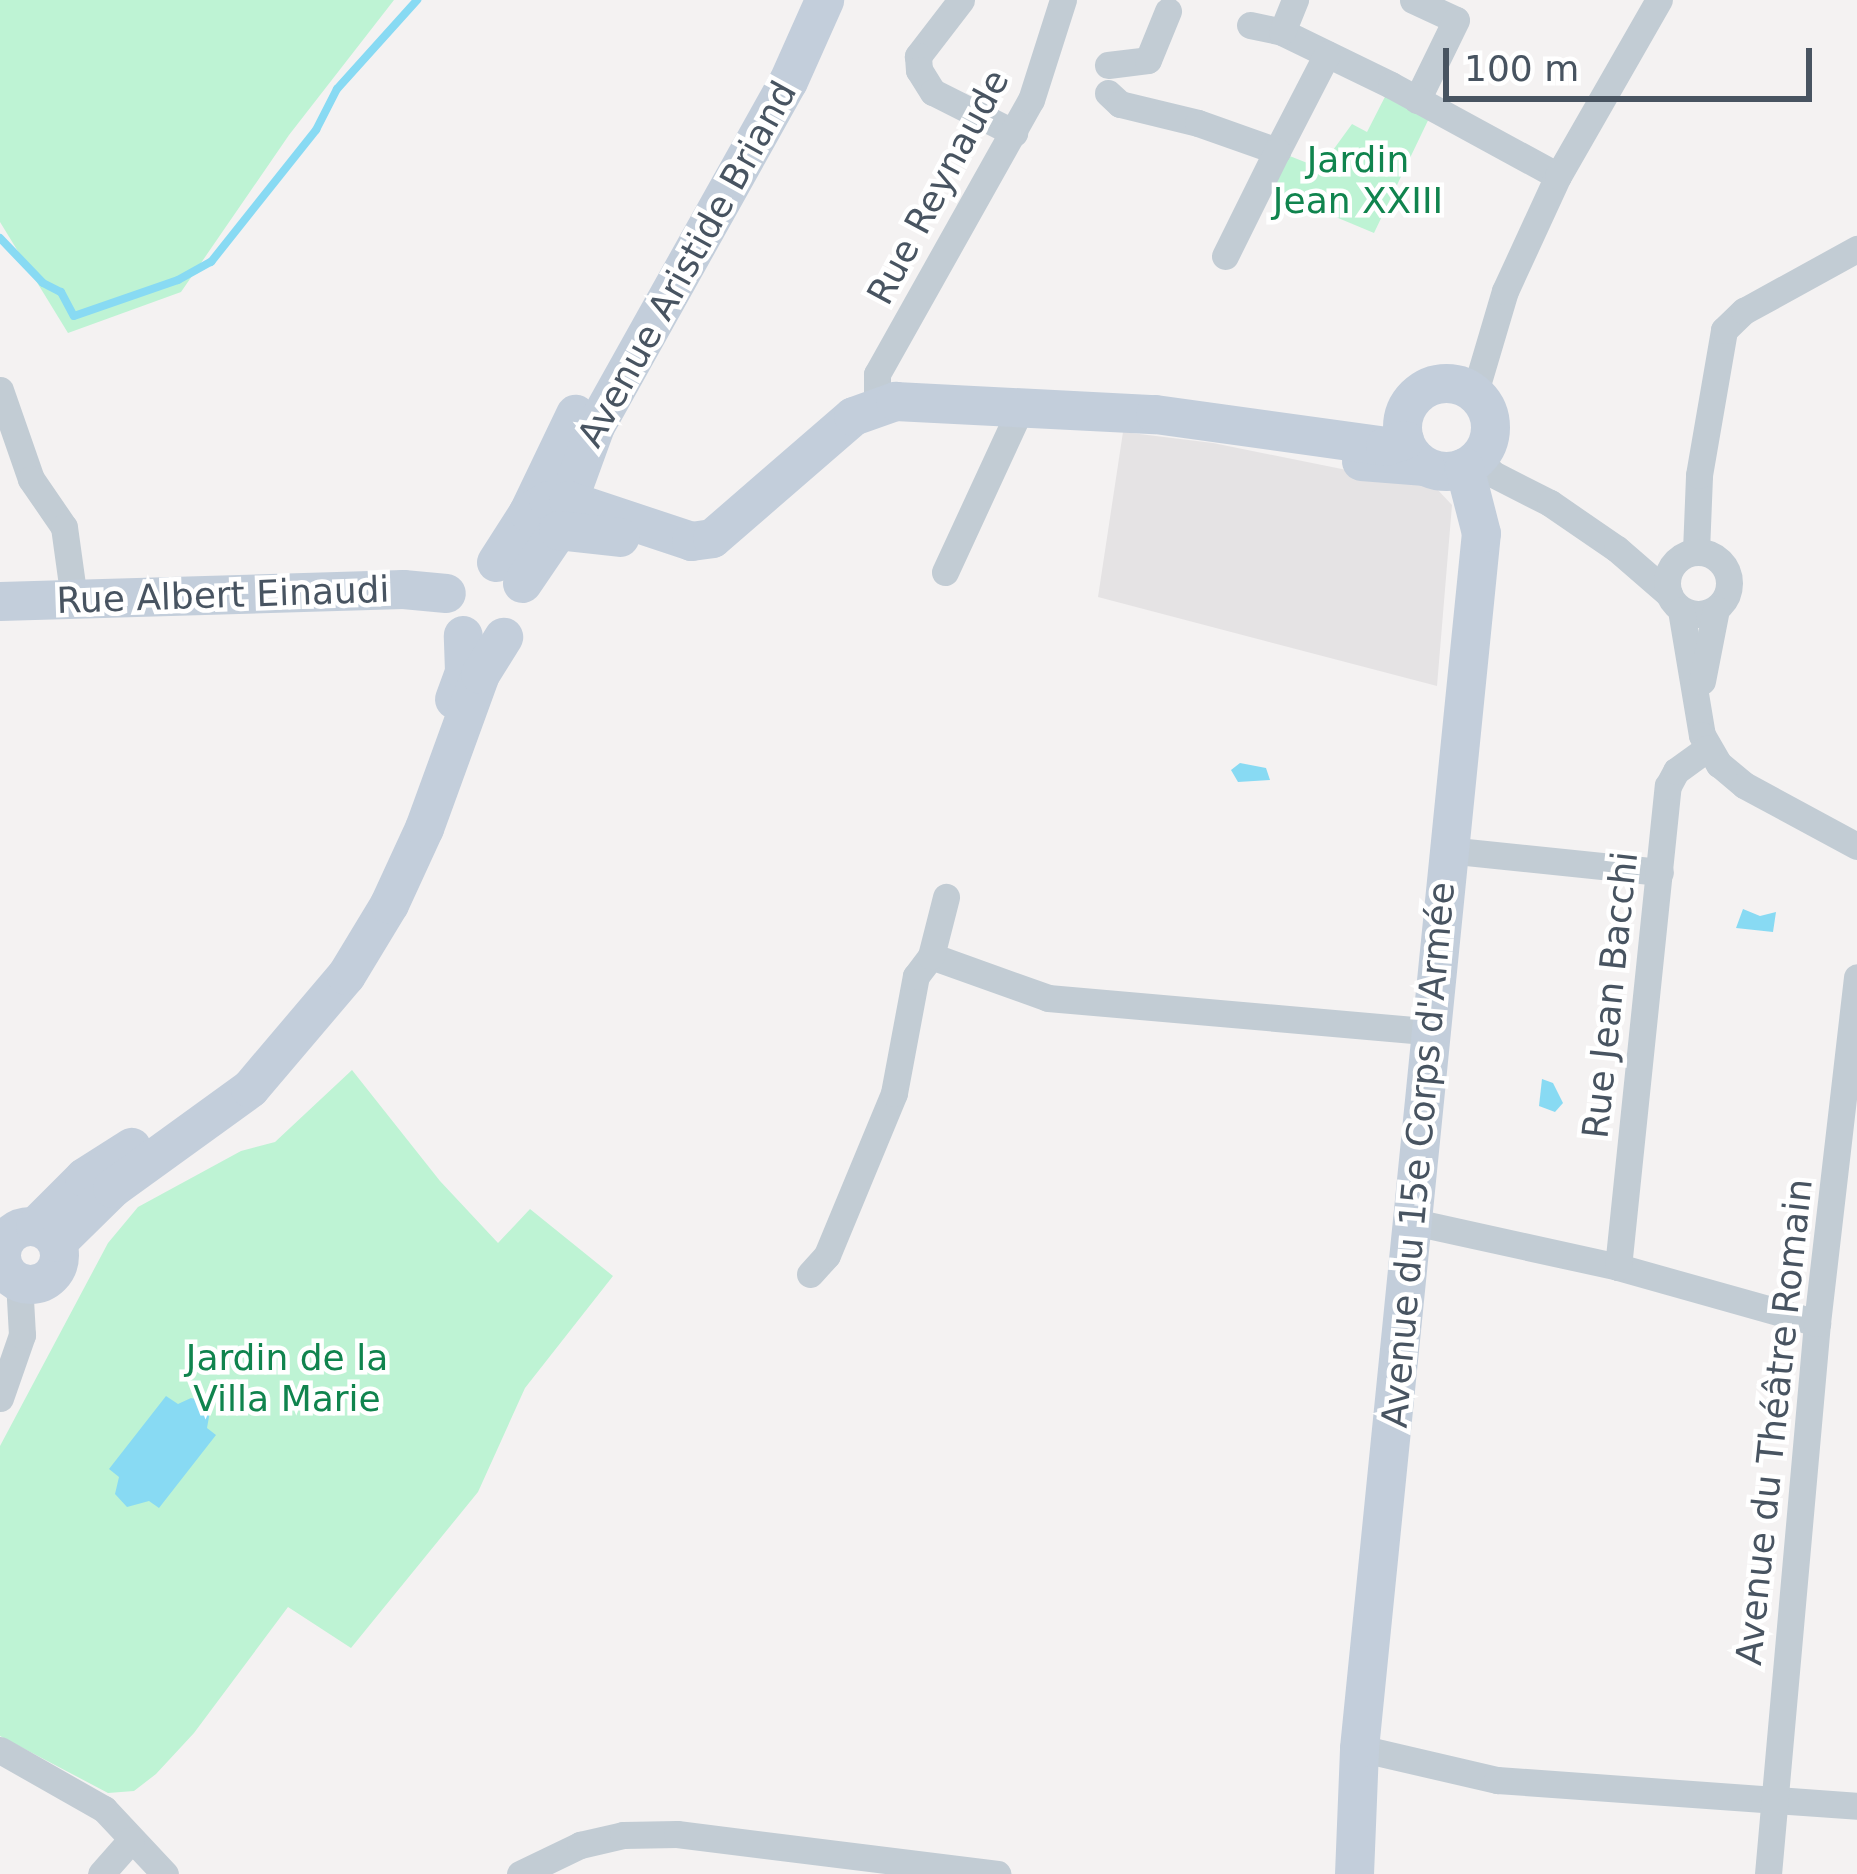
<!DOCTYPE html>
<html>
<head>
<meta charset="utf-8">
<style>
  body { margin:0 }
  #map { position:relative; width:1857px; height:1874px; overflow:hidden; background:#f4f2f2; font-family:"DejaVu Sans",sans-serif }
  div>[style] { position:absolute }
  .education>* { inset:0; background:#e5e3e4 }
  .green>* { inset:0; background:#bef3d4 }
  .water>* { inset:0; background:#88daf3 }
  .stream>* { height:8px; margin:-4px; padding:0 4px; transform-origin:4px; border-radius:4px; background:#88daf3 }
  .street>* { height:27px; margin:-13.5px; padding:0 13.5px; transform-origin:13.5px; border-radius:13.5px; background:#c2ccd4 }
  .street>.ring { margin:-13.5px; padding:0; box-sizing:content-box; background:none; border:27px solid #c2ccd4; border-radius:50% }
  .secondary>* { height:39px; margin:-19.5px; padding:0 19.5px; transform-origin:19.5px; border-radius:19.5px; background:#c3cedb }
  .secondary>.ring { margin:-19.5px; padding:0; box-sizing:content-box; background:none; border:39px solid #c3cedb; border-radius:50% }
  span { translate:-50% -50%; white-space:nowrap; text-align:center; line-height:1.15; -webkit-text-stroke:9px #fff; paint-order:stroke }
  .park-label { font-size:36px; color:#10844e }
  .street-label { font-size:36px; color:#485461 }
  .scale { position:absolute; left:1443px; top:48px; width:369px; height:54px; box-sizing:border-box; border:6px solid #485461; border-top:0; padding-left:15px; font-size:36px; line-height:42px; white-space:nowrap; color:#485461; -webkit-text-stroke:9px #fff; paint-order:stroke }
</style>
</head>
<body>
<div id="map">
  <div class="education">
    <i style="clip-path:polygon(1123px 432px,1213px 443px,1436px 488px,1452px 505px,1437px 686px,1098px 597px)"></i>
  </div>
  <div class="green">
    <i style="clip-path:polygon(0 0,394px 0,289px 135px,181px 292px,68px 333px,0 222px)"></i>
    <i style="clip-path:polygon(1391px 85px,1433px 110px,1374px 233px,1259px 185px,1277px 151px,1320px 168px,1352px 124px,1367px 132px)"></i>
    <i style="clip-path:polygon(352px 1070px,440px 1181px,498px 1243px,530px 1209px,613px 1276px,525px 1388px,478px 1492px,351px 1648px,288px 1607px,194px 1733px,156px 1774px,134px 1791px,108px 1793px,0 1736px,0 1446px,108px 1243px,138px 1207px,241px 1151px,275px 1142px)"></i>
  </div>
  <div class="water">
    <i style="clip-path:polygon(1240px 763px,1266px 768px,1270px 780px,1238px 782px,1231px 770px)"></i>
    <i style="clip-path:polygon(1743px 909px,1760px 916px,1776px 912px,1773px 932px,1736px 928px)"></i>
    <i style="clip-path:polygon(1542px 1079px,1553px 1083px,1563px 1103px,1555px 1112px,1539px 1106px)"></i>
    <i style="clip-path:polygon(166px 1396px,178px 1404px,191px 1398px,203px 1401px,210px 1411px,207px 1428px,216px 1435px,159px 1508px,149px 1501px,127px 1507px,115px 1494px,119px 1477px,109px 1469px)"></i>
  </div>
  <div class="stream">
    <i style="left:0;top:238px;width:62px;rotate:46.3deg"></i>
    <i style="left:43px;top:283px;width:20px;rotate:27deg"></i>
    <i style="left:61px;top:292px;width:27px;rotate:62deg"></i>
    <i style="left:74px;top:316px;width:110px;rotate:-19.1deg"></i>
    <i style="left:178px;top:280px;width:38px;rotate:-29deg"></i>
    <i style="left:211px;top:262px;width:169px;rotate:-51.5deg"></i>
    <i style="left:316px;top:130px;width:46px;rotate:-62.9deg"></i>
    <i style="left:337px;top:89px;width:120px;rotate:-48deg"></i>
  </div>
  <div class="street">
    <i style="left:961px;top:0;width:71px;rotate:127.5deg"></i>
    <i style="left:918px;top:56px;width:14px;rotate:86deg"></i>
    <i style="left:919px;top:70px;width:26px;rotate:58deg"></i>
    <i style="left:933px;top:92px;width:91px;rotate:26.8deg"></i>
    <i style="left:1413px;top:0;width:47px;rotate:24.9deg"></i>
    <i style="left:1456px;top:20px;width:89px;rotate:116deg"></i>
    <i style="left:1250px;top:25px;width:33px;rotate:12deg"></i>
    <i style="left:1282px;top:32px;width:121px;rotate:25.9deg"></i>
    <i style="left:1391px;top:85px;width:190px;rotate:28.6deg"></i>
    <i style="left:1282px;top:32px;width:35px;rotate:-68deg"></i>
    <i style="left:1108px;top:65px;width:40px;rotate:-7.1deg"></i>
    <i style="left:1148px;top:60px;width:53px;rotate:-67.8deg"></i>
    <i style="left:1108px;top:93px;width:16px;rotate:43deg"></i>
    <i style="left:1120px;top:104px;width:80px;rotate:13.7deg"></i>
    <i style="left:1198px;top:123px;width:84px;rotate:19.5deg"></i>
    <i style="left:1277px;top:151px;width:109px;rotate:-62.7deg"></i>
    <i style="left:1225px;top:256px;width:117px;rotate:-63.7deg"></i>
    <i style="left:0;top:390px;width:94px;rotate:70.8deg"></i>
    <i style="left:31px;top:479px;width:58px;rotate:55.5deg"></i>
    <i style="left:64px;top:527px;width:73px;rotate:82.1deg"></i>
    <i style="left:1475px;top:392px;width:105px;rotate:-73.5deg"></i>
    <i style="left:1505px;top:291px;width:127px;rotate:-65.3deg"></i>
    <i style="left:1558px;top:176px;width:203px;rotate:-60.2deg"></i>
    <i style="left:877px;top:406px;width:32px;rotate:-90deg"></i>
    <i style="left:877px;top:374px;width:314px;rotate:-60.7deg"></i>
    <i style="left:1031px;top:100px;width:105px;rotate:-72.3deg"></i>
    <i style="left:1478px;top:458px;width:22px;rotate:47deg"></i>
    <i style="left:1493px;top:474px;width:64px;rotate:27deg"></i>
    <i style="left:1550px;top:503px;width:81px;rotate:34.5deg"></i>
    <i style="left:1617px;top:549px;width:69px;rotate:40.9deg"></i>
    <i style="left:1696px;top:551px;width:76px;rotate:-87.7deg"></i>
    <i style="left:1699px;top:475px;width:147px;rotate:-80.2deg"></i>
    <i style="left:1724px;top:330px;width:28px;rotate:-44deg"></i>
    <i style="left:1744px;top:311px;width:129px;rotate:-28.8deg"></i>
    <i class="ring" style="left:1667px;top:552px;width:35px;height:35px"></i>
    <i style="left:945px;top:572px;width:170px;rotate:-65.2deg"></i>
    <i style="left:1681px;top:610px;width:127px;rotate:80.5deg"></i>
    <i style="left:1702px;top:735px;width:34px;rotate:60deg"></i>
    <i style="left:1719px;top:764px;width:33px;rotate:40deg"></i>
    <i style="left:1744px;top:785px;width:128px;rotate:28.4deg"></i>
    <i style="left:1702px;top:681px;width:73px;rotate:-79deg"></i>
    <i style="left:1447px;top:850px;width:214px;rotate:5.9deg"></i>
    <i style="left:931px;top:956px;width:124px;rotate:19.7deg"></i>
    <i style="left:1048px;top:998px;width:381px;rotate:5deg"></i>
    <i style="left:1414px;top:1222px;width:209px;rotate:12.4deg"></i>
    <i style="left:1618px;top:1267px;width:207px;rotate:15.7deg"></i>
    <i style="left:1618px;top:1267px;width:484px;rotate:-84.1deg"></i>
    <i style="left:1668px;top:786px;width:17px;rotate:-62deg"></i>
    <i style="left:1676px;top:771px;width:39px;rotate:-36deg"></i>
    <i style="left:810px;top:1274px;width:25px;rotate:-48deg"></i>
    <i style="left:827px;top:1255px;width:175px;rotate:-67.5deg"></i>
    <i style="left:894px;top:1093px;width:119px;rotate:-79.4deg"></i>
    <i style="left:916px;top:976px;width:25px;rotate:-53deg"></i>
    <i style="left:931px;top:956px;width:61px;rotate:-75.7deg"></i>
    <i style="left:0;top:1398px;width:67px;rotate:-70.8deg"></i>
    <i style="left:22px;top:1335px;width:53px;rotate:-93.2deg"></i>
    <i style="left:1359px;top:1748px;width:142px;rotate:13.1deg"></i>
    <i style="left:1497px;top:1780px;width:361px;rotate:4.1deg"></i>
    <i style="left:0;top:1750px;width:120px;rotate:29.6deg"></i>
    <i style="left:104px;top:1809px;width:89px;rotate:46.8deg"></i>
    <i style="left:101px;top:1874px;width:45px;rotate:-48.6deg"></i>
    <i style="left:520px;top:1874px;width:67px;rotate:-25.8deg"></i>
    <i style="left:580px;top:1845px;width:44px;rotate:-13.1deg"></i>
    <i style="left:623px;top:1835px;width:54px;rotate:-1.1deg"></i>
    <i style="left:677px;top:1834px;width:323px;rotate:7.1deg"></i>
    <i style="left:1768px;top:1874px;width:553px;rotate:-84.92deg"></i>
    <i style="left:1817px;top:1323px;width:348px;rotate:-83.4deg"></i>
  </div>
  <div class="secondary">
    <i class="ring" style="left:1402px;top:383px;width:49px;height:49px"></i>
    <i style="left:1361px;top:461px;width:64px;rotate:4.5deg"></i>
    <i style="left:528px;top:512px;width:109px;rotate:-64.4deg"></i>
    <i style="left:559px;top:525px;width:105px;rotate:-70deg"></i>
    <i style="left:595px;top:426px;width:395px;rotate:-60.8deg"></i>
    <i style="left:788px;top:81px;width:89px;rotate:-66deg"></i>
    <i style="left:496px;top:562px;width:59px;rotate:-57.4deg"></i>
    <i style="left:528px;top:512px;width:23px;rotate:-31deg"></i>
    <i style="left:548px;top:500px;width:20px"></i>
    <i style="left:568px;top:500px;width:130px;rotate:18.4deg"></i>
    <i style="left:691px;top:541px;width:21px;rotate:-8deg"></i>
    <i style="left:712px;top:538px;width:186px;rotate:-40.9deg"></i>
    <i style="left:853px;top:416px;width:45px;rotate:-19.7deg"></i>
    <i style="left:895px;top:401px;width:260px;rotate:2.9deg"></i>
    <i style="left:1155px;top:414px;width:232px;rotate:7.9deg"></i>
    <i style="left:1385px;top:446px;width:20px;rotate:-18deg"></i>
    <i style="left:522px;top:583px;width:64px;rotate:-55.8deg"></i>
    <i style="left:558px;top:530px;width:62px;rotate:6.4deg"></i>
    <i style="left:0;top:601px;width:403px;rotate:-1.7deg"></i>
    <i style="left:403px;top:589px;width:43px;rotate:5.3deg"></i>
    <i style="left:454px;top:699px;width:30px;rotate:-70deg"></i>
    <i style="left:464px;top:671px;width:36px;rotate:-92deg"></i>
    <i class="ring" style="left:1px;top:1226px;width:19px;height:19px"></i>
    <i style="left:35px;top:1226px;width:69px;rotate:-45deg"></i>
    <i style="left:84px;top:1177px;width:56px;rotate:-32.6deg"></i>
    <i style="left:57px;top:1242px;width:77px;rotate:-44.5deg"></i>
    <i style="left:112px;top:1188px;width:170px;rotate:-35.9deg"></i>
    <i style="left:250px;top:1088px;width:148px;rotate:-49.7deg"></i>
    <i style="left:346px;top:975px;width:83px;rotate:-58.8deg"></i>
    <i style="left:389px;top:904px;width:84px;rotate:-65.3deg"></i>
    <i style="left:424px;top:828px;width:164px;rotate:-70deg"></i>
    <i style="left:480px;top:674px;width:44px;rotate:-58.1deg"></i>
    <i style="left:1354px;top:1874px;width:126px;rotate:-87.7deg"></i>
    <i style="left:1359px;top:1748px;width:1221px;rotate:-84.27deg"></i>
    <i style="left:1481px;top:533px;width:68px;rotate:-104.4deg"></i>
  </div>
  <div class="park-label">
    <span style="left:1358px;top:180px">Jardin<br>Jean XXIII</span>
    <span style="left:287px;top:1378px">Jardin de la<br>Villa Marie</span>
  </div>
  <div class="street-label">
    <span style="left:938px;top:187px;rotate:-62deg">Rue Reynaude</span>
    <span style="left:687px;top:264px;rotate:-61deg">Avenue Aristide Briand</span>
    <span style="left:223px;top:595px;rotate:-2deg">Rue Albert Einaudi</span>
    <span style="left:1610px;top:995px;rotate:-84deg">Rue Jean Bacchi</span>
    <span style="left:1418px;top:1155px;rotate:-85deg">Avenue du 15e Corps d'Armée</span>
    <span style="left:1774px;top:1422px;rotate:-84deg">Avenue du Théâtre Romain</span>
  </div>
  <div class="scale">100 m</div>
</div>
</body>
</html>
